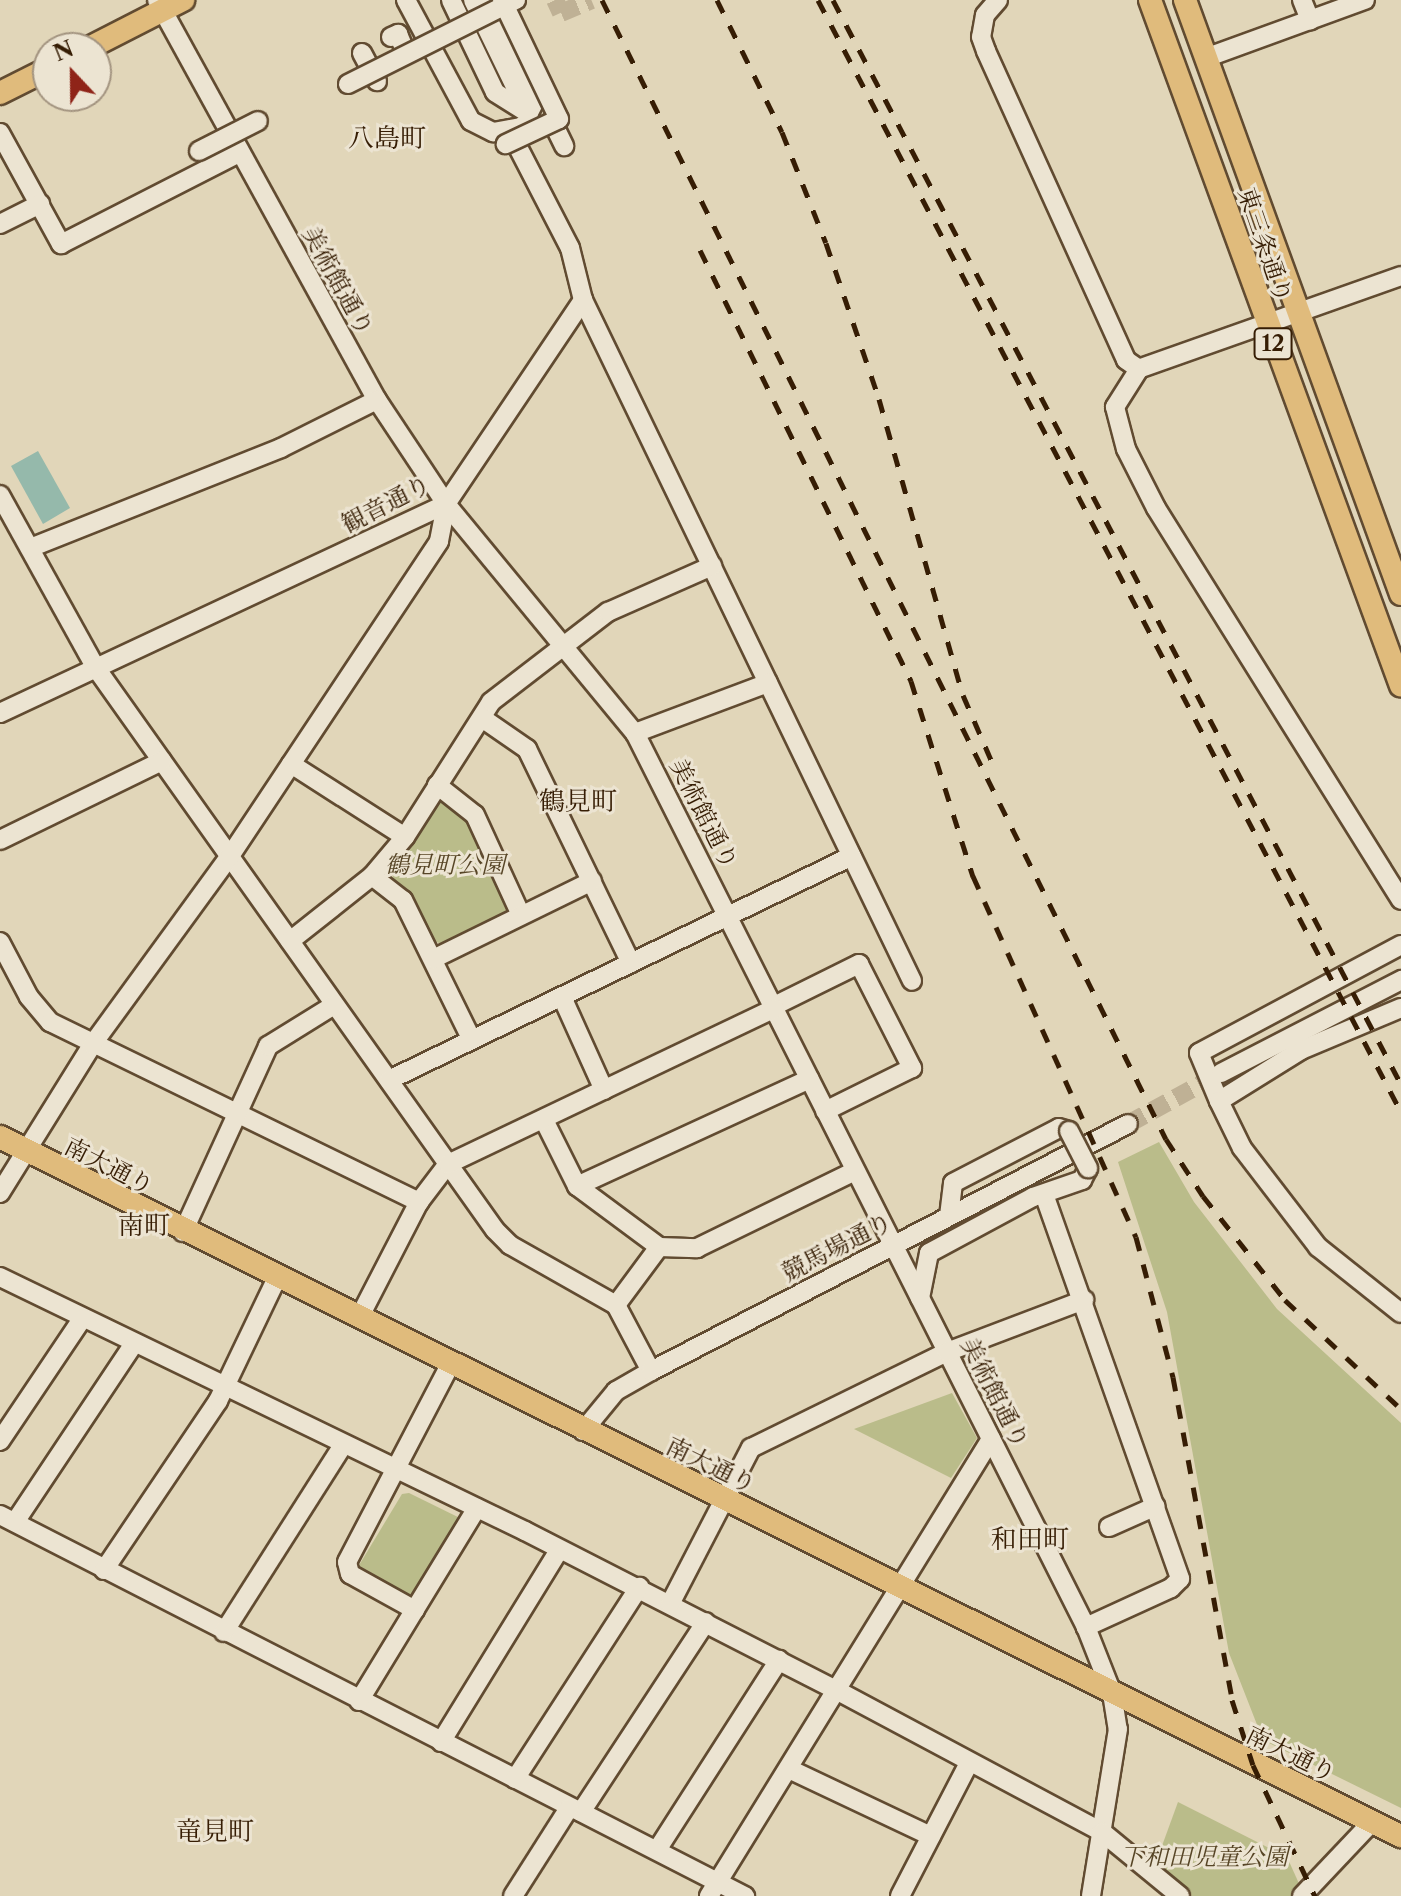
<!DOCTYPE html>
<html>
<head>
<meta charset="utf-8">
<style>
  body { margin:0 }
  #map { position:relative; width:1401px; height:1896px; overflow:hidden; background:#e1d6b9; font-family:"Libre Caslon Text","Noto Serif JP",serif }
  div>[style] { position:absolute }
  .green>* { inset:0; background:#babc8a }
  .water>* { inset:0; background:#95b9ab }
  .minor-tunnel>* { height:18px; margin-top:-9px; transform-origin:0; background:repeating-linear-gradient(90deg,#bfb195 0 18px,transparent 0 27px) }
  .roads { filter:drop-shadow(2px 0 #614b31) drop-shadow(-2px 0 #614b31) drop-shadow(0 2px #614b31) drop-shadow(0 -2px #614b31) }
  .minor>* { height:18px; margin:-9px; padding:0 9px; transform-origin:9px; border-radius:9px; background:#ece4d2 }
  .major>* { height:22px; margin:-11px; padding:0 11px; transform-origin:11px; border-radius:11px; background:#e0bb7c }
  .rail>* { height:5px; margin-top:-2.5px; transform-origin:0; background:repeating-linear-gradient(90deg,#361d04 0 14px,transparent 0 28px) }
  .bridges { filter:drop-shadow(2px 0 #614b31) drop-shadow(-2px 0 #614b31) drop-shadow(0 2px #614b31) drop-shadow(0 -2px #614b31) }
  .minor-bridge>* { height:18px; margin:-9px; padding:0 9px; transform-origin:9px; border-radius:9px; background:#ece4d2 }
  span { translate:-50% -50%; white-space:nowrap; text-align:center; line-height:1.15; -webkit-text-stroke:6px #ece4d2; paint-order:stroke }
  .shield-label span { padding:2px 6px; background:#ece4d2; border:2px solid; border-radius:6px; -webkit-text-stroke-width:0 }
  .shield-label { font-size:22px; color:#361d04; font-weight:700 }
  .street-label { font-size:24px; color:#361d04 }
  .park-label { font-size:24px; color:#574526; font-style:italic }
  .neighbourhood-label { font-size:26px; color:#361d04 }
  .north { position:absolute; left:32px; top:32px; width:80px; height:80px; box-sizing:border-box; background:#ece4d2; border:2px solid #a39480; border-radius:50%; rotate:338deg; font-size:22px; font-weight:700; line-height:32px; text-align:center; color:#361d04 }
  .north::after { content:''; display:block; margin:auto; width:28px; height:36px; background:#8f2418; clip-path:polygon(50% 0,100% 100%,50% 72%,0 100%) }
</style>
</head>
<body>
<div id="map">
  <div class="green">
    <i style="clip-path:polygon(444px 801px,473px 821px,511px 905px,509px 913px,444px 945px,434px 941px,412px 895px,395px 882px,390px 870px,435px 803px)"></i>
    <i style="clip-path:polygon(1159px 1142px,1194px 1202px,1277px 1309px,1401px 1423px,1401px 1808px,1263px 1740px,1229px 1653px,1167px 1312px,1118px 1162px)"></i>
    <i style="clip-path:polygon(952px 1393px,977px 1438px,951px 1478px,854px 1429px)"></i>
    <i style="clip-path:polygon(409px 1493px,466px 1521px,415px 1603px,361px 1575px,358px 1567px,402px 1494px)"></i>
    <i style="clip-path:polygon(1178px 1802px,1287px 1857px,1301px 1888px,1293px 1896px,1192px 1896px,1155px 1865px)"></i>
  </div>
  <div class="water">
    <i style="clip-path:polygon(38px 451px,70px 508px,43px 524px,11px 466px)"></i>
  </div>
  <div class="minor-tunnel">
    <i style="left:555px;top:0;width:14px;rotate:65deg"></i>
    <i style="left:561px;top:13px;width:33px;rotate:-23deg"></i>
    <i style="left:1128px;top:1124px;width:106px;rotate:-28.7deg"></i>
  </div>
  <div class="roads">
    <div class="minor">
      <i style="left:157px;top:0;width:457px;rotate:61.2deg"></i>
      <i style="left:377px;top:400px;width:125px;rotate:56.4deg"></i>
      <i style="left:446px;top:504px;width:297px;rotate:50.5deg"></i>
      <i style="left:635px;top:733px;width:1001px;rotate:63.23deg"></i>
      <i style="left:1086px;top:1627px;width:71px;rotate:68.5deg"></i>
      <i style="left:1112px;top:1693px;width:36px;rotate:81deg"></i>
      <i style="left:1118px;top:1729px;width:169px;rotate:99.2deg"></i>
      <i style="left:406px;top:0;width:137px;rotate:61.8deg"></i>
      <i style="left:471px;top:121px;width:25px;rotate:27deg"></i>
      <i style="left:493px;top:132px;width:28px;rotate:-10deg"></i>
      <i style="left:521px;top:127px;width:10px;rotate:-37deg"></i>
      <i style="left:529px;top:121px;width:8px;rotate:-97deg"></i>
      <i style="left:528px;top:113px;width:39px;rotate:-148deg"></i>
      <i style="left:495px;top:92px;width:102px;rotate:-115.6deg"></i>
      <i style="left:473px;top:0;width:119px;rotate:64.1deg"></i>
      <i style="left:490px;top:0;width:109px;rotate:65.1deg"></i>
      <i style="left:536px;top:99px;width:18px;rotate:117deg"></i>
      <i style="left:998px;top:0;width:20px;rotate:131deg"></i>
      <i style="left:985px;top:15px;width:22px;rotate:100deg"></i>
      <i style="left:981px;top:37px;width:15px;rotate:70deg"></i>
      <i style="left:986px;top:51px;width:339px;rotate:65.6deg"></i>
      <i style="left:1126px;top:360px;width:16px;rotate:35deg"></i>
      <i style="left:1302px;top:0;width:22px;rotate:68deg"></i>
      <i style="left:391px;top:37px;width:8px;rotate:-23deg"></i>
      <i style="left:398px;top:34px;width:21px;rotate:67deg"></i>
      <i style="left:362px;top:53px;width:32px;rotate:62deg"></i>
      <i style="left:1208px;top:57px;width:167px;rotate:-20deg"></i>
      <i style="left:552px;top:121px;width:28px;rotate:64deg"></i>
      <i style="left:0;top:133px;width:127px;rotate:61.2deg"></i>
      <i style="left:61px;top:244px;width:200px;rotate:-27.1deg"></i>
      <i style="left:0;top:224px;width:45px;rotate:-26.6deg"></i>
      <i style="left:1401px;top:276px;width:278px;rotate:160.5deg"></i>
      <i style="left:1139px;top:369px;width:45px;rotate:122.3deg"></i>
      <i style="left:1115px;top:407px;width:43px;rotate:75.3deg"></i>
      <i style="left:1126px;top:449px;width:66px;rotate:63deg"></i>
      <i style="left:1156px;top:508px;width:462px;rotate:58deg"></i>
      <i style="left:583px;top:300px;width:756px;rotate:64.21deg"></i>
      <i style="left:0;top:495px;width:198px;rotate:61deg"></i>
      <i style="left:96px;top:668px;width:689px;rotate:54.63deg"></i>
      <i style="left:495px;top:1230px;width:21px;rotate:45deg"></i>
      <i style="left:510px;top:1245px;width:122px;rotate:29.5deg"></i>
      <i style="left:616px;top:1305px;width:75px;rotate:62.1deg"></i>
      <i style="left:30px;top:548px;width:270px;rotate:-21.7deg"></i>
      <i style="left:281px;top:448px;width:107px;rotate:-26.6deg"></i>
      <i style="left:0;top:713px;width:493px;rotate:-25.1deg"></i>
      <i style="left:446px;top:504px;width:246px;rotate:-56.1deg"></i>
      <i style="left:583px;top:300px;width:54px;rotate:-104deg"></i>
      <i style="left:570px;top:248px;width:133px;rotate:-117.3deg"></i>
      <i style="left:482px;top:718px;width:55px;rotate:34.6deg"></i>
      <i style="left:527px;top:749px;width:238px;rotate:64.1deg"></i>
      <i style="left:635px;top:733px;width:142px;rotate:-20.6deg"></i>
      <i style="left:291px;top:764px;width:135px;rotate:32.6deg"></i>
      <i style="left:437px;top:785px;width:48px;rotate:38.3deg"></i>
      <i style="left:475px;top:815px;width:110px;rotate:65.3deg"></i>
      <i style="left:0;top:840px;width:180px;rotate:-26deg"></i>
      <i style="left:372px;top:876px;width:39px;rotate:38deg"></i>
      <i style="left:403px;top:900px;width:156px;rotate:63.8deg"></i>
      <i style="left:290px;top:941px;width:105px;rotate:-38.4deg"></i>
      <i style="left:372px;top:876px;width:51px;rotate:-49.8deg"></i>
      <i style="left:405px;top:837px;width:160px;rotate:-57.5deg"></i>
      <i style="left:491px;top:702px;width:148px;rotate:-37.6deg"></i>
      <i style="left:608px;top:612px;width:114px;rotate:-23.9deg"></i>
      <i style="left:0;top:942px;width:62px;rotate:62.2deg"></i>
      <i style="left:29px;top:997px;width:33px;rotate:50deg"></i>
      <i style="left:50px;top:1022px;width:411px;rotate:26deg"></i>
      <i style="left:1401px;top:945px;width:229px;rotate:151.9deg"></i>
      <i style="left:1199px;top:1053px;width:52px;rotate:67.4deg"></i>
      <i style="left:1219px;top:1101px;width:97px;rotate:-31.9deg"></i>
      <i style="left:1301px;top:1050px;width:108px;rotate:-22.8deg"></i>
      <i style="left:433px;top:959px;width:177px;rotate:-26.1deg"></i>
      <i style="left:562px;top:997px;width:102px;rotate:65.7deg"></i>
      <i style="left:774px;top:1006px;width:95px;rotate:-26.3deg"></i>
      <i style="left:859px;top:964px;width:117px;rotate:63deg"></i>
      <i style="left:912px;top:1068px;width:97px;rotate:153.7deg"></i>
      <i style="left:1221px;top:1073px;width:203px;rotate:-27.3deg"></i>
      <i style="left:389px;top:1080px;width:514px;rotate:-25.82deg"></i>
      <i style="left:1219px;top:1101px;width:52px;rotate:63.9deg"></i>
      <i style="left:1242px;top:1148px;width:125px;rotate:52.5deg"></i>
      <i style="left:1318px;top:1247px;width:106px;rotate:38.5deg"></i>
      <i style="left:544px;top:1120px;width:74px;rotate:63.4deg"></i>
      <i style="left:577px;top:1186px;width:102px;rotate:36.6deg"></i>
      <i style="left:659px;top:1247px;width:38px;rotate:2deg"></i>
      <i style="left:697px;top:1248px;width:176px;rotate:-26deg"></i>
      <i style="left:577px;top:1186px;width:256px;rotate:-24.7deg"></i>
      <i style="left:0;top:1193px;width:174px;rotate:-58.1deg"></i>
      <i style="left:92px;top:1045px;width:234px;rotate:-53.9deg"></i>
      <i style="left:230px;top:856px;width:378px;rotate:-56.4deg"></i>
      <i style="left:439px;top:541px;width:38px;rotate:-79deg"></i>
      <i style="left:1045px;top:1197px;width:405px;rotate:70.5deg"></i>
      <i style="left:1180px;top:1579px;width:13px;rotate:135deg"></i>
      <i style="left:1171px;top:1588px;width:94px;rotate:155.4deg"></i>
      <i style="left:949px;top:1216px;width:33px;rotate:-83deg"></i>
      <i style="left:953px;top:1183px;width:119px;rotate:-27.4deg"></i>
      <i style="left:1059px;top:1128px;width:10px;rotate:17deg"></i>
      <i style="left:183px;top:1232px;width:205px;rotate:-65.4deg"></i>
      <i style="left:268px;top:1046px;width:78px;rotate:-31.8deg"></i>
      <i style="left:0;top:1277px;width:583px;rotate:25.82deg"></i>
      <i style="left:525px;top:1531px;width:352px;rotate:27.1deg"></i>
      <i style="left:838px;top:1691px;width:299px;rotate:28.1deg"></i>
      <i style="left:1102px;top:1832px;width:101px;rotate:39.4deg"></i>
      <i style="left:920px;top:1298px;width:46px;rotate:-78.7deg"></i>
      <i style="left:929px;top:1253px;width:118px;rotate:-28.3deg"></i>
      <i style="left:1033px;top:1197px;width:52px;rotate:-19.1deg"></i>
      <i style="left:1082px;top:1180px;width:13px;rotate:-63deg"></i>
      <i style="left:616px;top:1305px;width:72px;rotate:-53.4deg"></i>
      <i style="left:359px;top:1318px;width:131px;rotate:-62.7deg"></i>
      <i style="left:419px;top:1202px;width:48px;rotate:-52.7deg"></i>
      <i style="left:448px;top:1164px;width:362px;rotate:-25.5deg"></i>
      <i style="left:583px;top:1431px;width:52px;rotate:-50.5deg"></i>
      <i style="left:616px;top:1391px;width:40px;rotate:-29.7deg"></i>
      <i style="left:651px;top:1371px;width:537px;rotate:-27.38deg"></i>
      <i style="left:0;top:1441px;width:147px;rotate:-56.1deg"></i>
      <i style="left:0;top:1515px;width:837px;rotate:27.09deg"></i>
      <i style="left:15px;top:1522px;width:213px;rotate:-56.3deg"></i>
      <i style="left:1109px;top:1527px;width:51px;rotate:-24.1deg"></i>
      <i style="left:104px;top:1570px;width:204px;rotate:-56deg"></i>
      <i style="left:218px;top:1401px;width:136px;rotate:-64.4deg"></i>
      <i style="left:670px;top:1604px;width:176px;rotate:-62.6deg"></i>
      <i style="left:751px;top:1448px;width:218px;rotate:-26.1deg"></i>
      <i style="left:947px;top:1352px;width:147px;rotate:-20.8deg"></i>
      <i style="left:415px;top:1610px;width:74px;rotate:-151deg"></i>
      <i style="left:350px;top:1574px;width:12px;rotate:-104deg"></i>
      <i style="left:347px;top:1562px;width:222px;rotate:-62.4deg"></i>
      <i style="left:224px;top:1632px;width:222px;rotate:-57.5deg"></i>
      <i style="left:359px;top:1701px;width:226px;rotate:-58.6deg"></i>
      <i style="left:441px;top:1742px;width:225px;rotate:-58.4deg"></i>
      <i style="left:789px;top:1769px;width:157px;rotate:25.3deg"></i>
      <i style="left:515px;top:1779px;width:229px;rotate:-57.1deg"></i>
      <i style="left:581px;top:1812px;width:227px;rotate:-56.7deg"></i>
      <i style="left:657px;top:1850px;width:226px;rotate:-57.3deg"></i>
      <i style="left:513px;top:1896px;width:104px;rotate:-57.5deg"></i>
      <i style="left:709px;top:1896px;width:537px;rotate:-58.32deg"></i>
      <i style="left:900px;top:1896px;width:150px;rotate:-62.6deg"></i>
      <i style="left:1302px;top:1896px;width:102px;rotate:-46.6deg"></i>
    </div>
    <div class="major">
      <i style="left:1150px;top:0;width:730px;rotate:69.9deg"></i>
      <i style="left:1185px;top:0;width:632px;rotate:70.02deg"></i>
      <i style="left:89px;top:48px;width:106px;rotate:-27.1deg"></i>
      <i style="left:0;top:93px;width:54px;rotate:-26.6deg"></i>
      <i style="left:0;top:1137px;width:1566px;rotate:26.52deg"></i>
    </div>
  </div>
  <div class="rail">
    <i style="left:602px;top:0;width:1271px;rotate:63.66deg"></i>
    <i style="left:1166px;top:1139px;width:68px;rotate:57deg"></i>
    <i style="left:1203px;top:1196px;width:132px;rotate:51.7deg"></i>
    <i style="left:1285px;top:1300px;width:159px;rotate:43.2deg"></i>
    <i style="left:717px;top:0;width:147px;rotate:63.8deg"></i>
    <i style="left:782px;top:132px;width:119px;rotate:68.4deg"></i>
    <i style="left:826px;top:243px;width:165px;rotate:71.2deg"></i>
    <i style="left:879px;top:399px;width:308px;rotate:74.2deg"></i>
    <i style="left:963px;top:695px;width:81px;rotate:66.6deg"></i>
    <i style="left:818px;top:0;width:1256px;rotate:62.33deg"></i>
    <i style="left:833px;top:0;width:1224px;rotate:62.35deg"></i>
    <i style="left:700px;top:250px;width:480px;rotate:63.9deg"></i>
    <i style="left:911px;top:681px;width:205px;rotate:72.4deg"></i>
    <i style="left:973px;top:876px;width:396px;rotate:65.7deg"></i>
    <i style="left:1136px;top:1237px;width:145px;rotate:75.2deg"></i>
    <i style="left:1173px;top:1377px;width:328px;rotate:79.6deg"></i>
    <i style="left:1232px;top:1700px;width:68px;rotate:72.1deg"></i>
    <i style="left:1253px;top:1765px;width:145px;rotate:64.7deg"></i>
  </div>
  <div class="bridges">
    <div class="minor-bridge">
      <i style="left:502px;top:0;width:132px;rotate:64.4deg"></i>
      <i style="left:559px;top:119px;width:59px;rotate:154.7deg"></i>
      <i style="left:348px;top:84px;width:188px;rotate:-26.6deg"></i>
      <i style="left:199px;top:151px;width:66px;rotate:-27deg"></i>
      <i style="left:1069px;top:1131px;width:42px;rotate:62.8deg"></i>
    </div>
  </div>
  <div class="shield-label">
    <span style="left:1273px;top:344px">12</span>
  </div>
  <div class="street-label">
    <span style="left:1265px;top:245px;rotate:71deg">東三条通り</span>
    <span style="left:338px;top:281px;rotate:61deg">美術館通り</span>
    <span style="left:386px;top:504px;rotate:-27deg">観音通り</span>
    <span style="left:704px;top:814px;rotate:63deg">美術館通り</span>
    <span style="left:109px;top:1166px;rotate:27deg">南大通り</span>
    <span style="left:837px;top:1247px;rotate:-27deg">競馬場通り</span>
    <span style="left:995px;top:1393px;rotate:63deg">美術館通り</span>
    <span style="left:711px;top:1465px;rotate:26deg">南大通り</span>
    <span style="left:1291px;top:1754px;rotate:26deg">南大通り</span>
  </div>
  <div class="park-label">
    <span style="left:445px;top:865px">鶴見町公園</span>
    <span style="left:1204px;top:1857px">下和田児童公園</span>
  </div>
  <div class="neighbourhood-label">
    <span style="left:387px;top:139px">八島町</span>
    <span style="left:578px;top:802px">鶴見町</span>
    <span style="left:144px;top:1226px">南町</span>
    <span style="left:1030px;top:1540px">和田町</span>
    <span style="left:215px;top:1832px">竜見町</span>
  </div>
  <div class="north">N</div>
</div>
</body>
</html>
